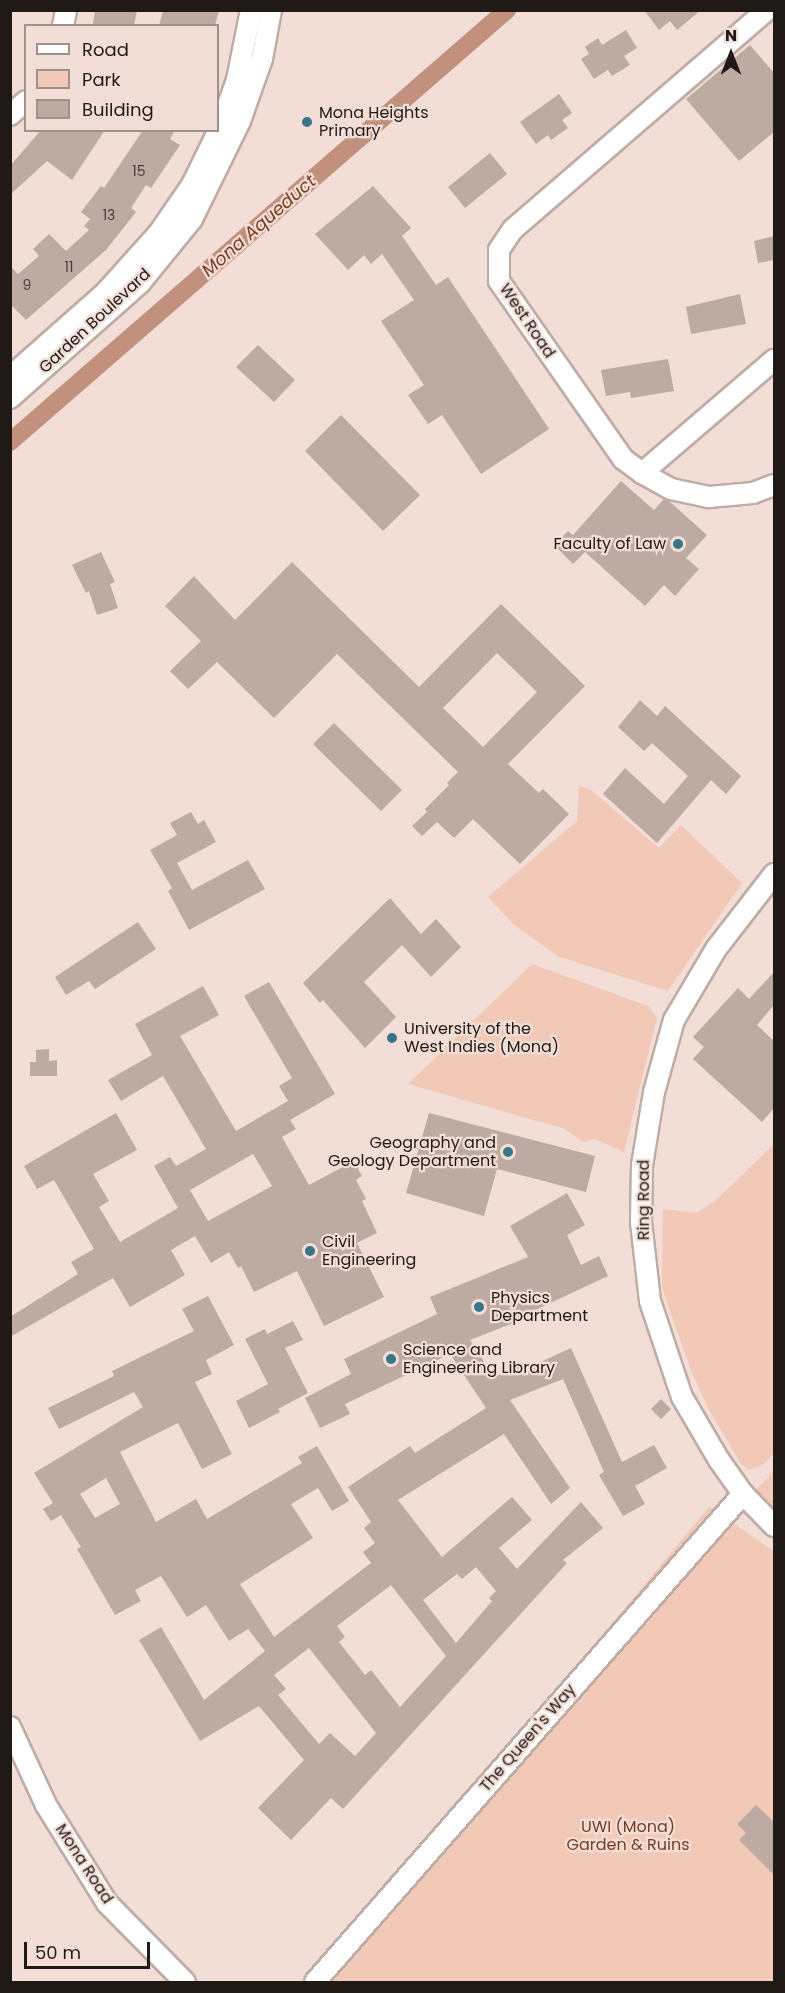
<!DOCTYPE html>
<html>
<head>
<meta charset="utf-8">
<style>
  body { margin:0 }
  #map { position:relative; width:785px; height:1993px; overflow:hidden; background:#f2ded6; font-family:Poppins,sans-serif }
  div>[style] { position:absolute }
  .green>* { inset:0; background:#f2c8b7 }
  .canal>* { height:18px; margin:-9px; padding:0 9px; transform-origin:9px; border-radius:9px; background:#c1917d }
  .building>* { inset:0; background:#bdaaa3 }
  .roads { filter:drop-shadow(2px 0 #bfada5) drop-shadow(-2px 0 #bfada5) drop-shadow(0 2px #bfada5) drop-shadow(0 -2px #bfada5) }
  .minor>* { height:20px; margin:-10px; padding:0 10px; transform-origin:10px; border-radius:10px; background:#fff }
  .dots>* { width:16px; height:16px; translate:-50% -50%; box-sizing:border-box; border:3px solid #f2ded6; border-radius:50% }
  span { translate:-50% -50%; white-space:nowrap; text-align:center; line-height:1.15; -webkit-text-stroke:4.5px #f2ded6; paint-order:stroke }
  .number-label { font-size:14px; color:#473e3a }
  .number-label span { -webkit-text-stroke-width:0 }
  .poi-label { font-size:16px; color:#201a17 }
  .left { translate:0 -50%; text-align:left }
  .right { translate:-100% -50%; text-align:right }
  .street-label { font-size:16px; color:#201a17 }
  .park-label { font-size:16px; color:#783b1f }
  .water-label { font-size:18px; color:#7b3d21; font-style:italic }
  .frame { position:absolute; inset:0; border:12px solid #201a17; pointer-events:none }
  .legend { position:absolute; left:24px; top:24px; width:195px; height:108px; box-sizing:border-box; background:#f2ded6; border:2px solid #9e908a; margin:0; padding:8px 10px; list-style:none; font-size:18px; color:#201a17 }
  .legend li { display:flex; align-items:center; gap:12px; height:30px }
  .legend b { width:30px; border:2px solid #9e908a }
  .north { position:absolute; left:701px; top:24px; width:60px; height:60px; -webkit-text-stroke:4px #f2ded6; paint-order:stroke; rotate:0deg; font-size:16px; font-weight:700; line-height:24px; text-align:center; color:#201a17 }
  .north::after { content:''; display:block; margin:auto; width:21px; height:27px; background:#201a17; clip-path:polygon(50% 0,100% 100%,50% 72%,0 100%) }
  .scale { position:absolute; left:24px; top:1942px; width:126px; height:27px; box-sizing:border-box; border:3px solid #201a17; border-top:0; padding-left:8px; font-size:18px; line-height:21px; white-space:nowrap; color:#201a17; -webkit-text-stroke:4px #f2ded6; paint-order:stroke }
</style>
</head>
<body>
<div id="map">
  <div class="green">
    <i style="clip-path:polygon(579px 786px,591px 790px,659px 848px,681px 825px,742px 883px,668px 991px,559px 957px,513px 924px,488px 897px,577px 821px)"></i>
    <i style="clip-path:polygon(532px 964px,648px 1006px,657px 1018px,624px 1152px,595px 1139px,583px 1142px,565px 1129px,408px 1084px)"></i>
    <i style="clip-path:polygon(774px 1144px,774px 1453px,764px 1464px,749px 1470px,741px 1464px,709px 1410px,692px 1373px,662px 1288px,663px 1209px,696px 1213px,715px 1201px)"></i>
    <i style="clip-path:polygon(774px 1471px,774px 1507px,755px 1491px)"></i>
    <i style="clip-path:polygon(709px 1507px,774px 1551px,774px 1982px,314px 1982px)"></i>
  </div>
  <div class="canal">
    <i style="left:10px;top:442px;width:659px;rotate:-41deg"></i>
  </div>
  <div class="building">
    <i style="clip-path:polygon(95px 10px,137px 10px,134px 26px,93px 24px)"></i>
    <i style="clip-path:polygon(163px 10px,219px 10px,215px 26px,159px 26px)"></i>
    <i style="clip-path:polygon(644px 10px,701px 10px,677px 30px,670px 21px,659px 30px)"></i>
    <i style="clip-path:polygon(626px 30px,637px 48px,624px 56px,630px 65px,612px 76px,608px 70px,594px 79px,581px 59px,589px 54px,585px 47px,598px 38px,602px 45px)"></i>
    <i style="clip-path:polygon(750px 45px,774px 73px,774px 132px,739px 161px,686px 99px)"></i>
    <i style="clip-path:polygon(559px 94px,572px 113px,562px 120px,568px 128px,551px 140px,548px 135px,536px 144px,520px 122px)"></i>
    <i style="clip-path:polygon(41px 130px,105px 130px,72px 180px,47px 161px,10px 195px,10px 166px)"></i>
    <i style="clip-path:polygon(143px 130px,175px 130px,170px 139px,180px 145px,151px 188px,146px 185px,131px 208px,136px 212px,106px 250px,26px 320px,10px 304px,10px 266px,18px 274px,39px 256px,33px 249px,49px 234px,66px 251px,89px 230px,84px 226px,90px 219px,81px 212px,101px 186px,104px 188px)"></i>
    <i style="clip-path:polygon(490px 153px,507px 174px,465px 208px,448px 187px)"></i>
    <i style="clip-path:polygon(373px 186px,411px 228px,402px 236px,436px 285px,448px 277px,549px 429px,481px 474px,442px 415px,428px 424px,408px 395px,424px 385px,381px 321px,414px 300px,382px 254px,371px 264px,364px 255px,348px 270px,315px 234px)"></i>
    <i style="clip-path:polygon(774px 236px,774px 260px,758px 263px,754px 241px)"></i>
    <i style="clip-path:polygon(740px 294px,746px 324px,691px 334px,686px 307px)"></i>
    <i style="clip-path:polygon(258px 345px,295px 380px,274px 402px,236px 367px)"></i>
    <i style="clip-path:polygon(668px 359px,674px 391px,631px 398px,630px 392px,606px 396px,601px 370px)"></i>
    <i style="clip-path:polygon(341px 415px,420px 495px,383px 531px,305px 451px)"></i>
    <i style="clip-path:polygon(621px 481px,654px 510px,664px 499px,669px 501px,707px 535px,686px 558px,699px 569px,675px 596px,664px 585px,645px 606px,585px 552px,573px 564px,554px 545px,568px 531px,573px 535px)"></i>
    <i style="clip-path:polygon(101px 552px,115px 582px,110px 584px,118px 608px,97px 615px,89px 591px,86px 593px,72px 565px)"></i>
    <i style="clip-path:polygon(evenodd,292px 562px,419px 687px,501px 604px,585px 686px,508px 764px,539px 793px,543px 789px,569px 814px,520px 864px,473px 819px,454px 838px,437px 822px,422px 836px,412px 826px,427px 812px,425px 809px,449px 785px,447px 783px,458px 772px,337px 654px,274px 718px,217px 662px,188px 689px,170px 671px,201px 641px,165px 606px,194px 576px,235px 620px,292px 562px,497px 653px,537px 692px,483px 747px,443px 708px,497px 653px)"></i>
    <i style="clip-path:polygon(640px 700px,657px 716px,665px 706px,741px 776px,726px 794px,711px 780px,657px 843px,603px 794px,625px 768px,664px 804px,688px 776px,652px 743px,644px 751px,618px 727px)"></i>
    <i style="clip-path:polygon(334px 723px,402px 790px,381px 811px,313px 744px)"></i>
    <i style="clip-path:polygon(191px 812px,198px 824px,204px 820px,216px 842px,177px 863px,192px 890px,248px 860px,265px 889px,189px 930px,168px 891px,172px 888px,150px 850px,177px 835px,170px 823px)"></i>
    <i style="clip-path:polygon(390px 898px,421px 934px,436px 919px,461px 947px,431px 977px,402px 945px,364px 982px,396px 1017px,365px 1048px,323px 1000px,320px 1003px,303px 983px)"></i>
    <i style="clip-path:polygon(138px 922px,156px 949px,95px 989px,89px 981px,66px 995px,55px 977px)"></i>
    <i style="clip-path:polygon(774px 972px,774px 1005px,757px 1025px,774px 1041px,774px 1108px,762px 1122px,693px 1059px,704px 1047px,693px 1037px,738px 988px,749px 999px)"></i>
    <i style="clip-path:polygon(evenodd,269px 982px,335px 1094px,290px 1120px,296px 1129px,282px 1137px,309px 1185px,354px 1161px,362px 1176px,356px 1180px,366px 1199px,362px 1201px,377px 1233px,357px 1243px,384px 1297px,324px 1326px,297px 1271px,254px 1292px,241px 1266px,238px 1268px,229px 1252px,211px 1263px,195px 1236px,171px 1250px,185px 1275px,130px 1307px,113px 1278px,10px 1337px,10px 1317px,78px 1274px,71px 1262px,94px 1249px,54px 1180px,37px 1189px,24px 1166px,116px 1113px,137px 1150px,93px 1174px,109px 1201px,99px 1207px,120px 1242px,178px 1208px,154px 1166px,170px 1157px,176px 1166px,206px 1149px,163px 1076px,121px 1101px,108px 1080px,152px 1055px,135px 1024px,203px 986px,219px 1015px,180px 1036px,236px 1131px,288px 1101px,279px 1086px,292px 1078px,244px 996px,269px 982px,253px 1154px,272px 1186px,208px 1221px,190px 1190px,253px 1154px)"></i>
    <i style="clip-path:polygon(49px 1049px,49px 1061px,57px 1060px,57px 1076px,30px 1076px,30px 1062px,36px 1062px,36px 1050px)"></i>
    <i style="clip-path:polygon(429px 1113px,595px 1156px,586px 1192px,497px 1169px,484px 1216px,406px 1193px)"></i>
    <i style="clip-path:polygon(evenodd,567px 1193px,585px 1225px,567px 1235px,581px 1265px,599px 1256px,608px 1276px,527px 1314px,528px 1317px,470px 1340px,494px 1377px,530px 1362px,532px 1366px,571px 1348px,622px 1462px,654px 1445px,667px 1468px,635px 1486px,645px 1504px,623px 1516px,599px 1475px,604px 1472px,563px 1379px,510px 1400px,570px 1488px,551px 1504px,504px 1434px,398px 1500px,442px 1557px,512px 1497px,532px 1520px,499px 1548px,517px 1569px,581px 1502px,603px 1528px,563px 1560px,567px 1563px,343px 1809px,331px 1798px,291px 1840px,258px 1808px,304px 1760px,259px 1706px,200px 1741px,139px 1640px,161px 1627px,204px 1700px,265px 1651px,248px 1629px,229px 1641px,206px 1605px,187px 1617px,161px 1576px,135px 1590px,141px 1601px,115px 1615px,77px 1549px,81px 1547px,61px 1515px,51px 1521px,43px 1509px,53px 1503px,34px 1473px,143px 1407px,134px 1392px,59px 1429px,48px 1408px,114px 1376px,112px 1371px,194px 1331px,182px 1309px,208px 1296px,234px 1345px,206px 1360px,212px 1374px,195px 1382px,232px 1454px,202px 1469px,178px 1423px,120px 1452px,156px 1522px,196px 1499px,207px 1519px,302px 1463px,298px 1457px,317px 1446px,349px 1501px,332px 1511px,318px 1488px,291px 1504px,313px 1538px,240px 1584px,274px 1637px,371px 1563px,363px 1552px,375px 1543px,364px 1528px,371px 1522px,348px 1487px,410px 1446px,415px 1453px,486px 1408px,450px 1354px,345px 1404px,350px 1414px,320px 1428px,305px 1398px,351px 1374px,344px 1359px,437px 1314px,430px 1297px,528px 1257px,510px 1226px,567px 1193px,106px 1478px,120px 1504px,95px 1518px,80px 1494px,106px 1478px,567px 1193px,476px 1567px,496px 1591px,489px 1598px,492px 1601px,456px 1643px,423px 1600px,457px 1574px,462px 1579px,476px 1567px,567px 1193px,391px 1585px,446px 1656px,400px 1707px,371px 1670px,365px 1675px,339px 1642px,345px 1637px,337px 1626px,391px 1585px,567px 1193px,309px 1648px,376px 1733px,355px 1756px,330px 1733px,319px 1744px,278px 1695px,286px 1689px,274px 1675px,309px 1648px)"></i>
    <i style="clip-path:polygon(293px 1321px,303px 1340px,285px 1348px,308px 1393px,278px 1409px,280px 1412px,249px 1428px,236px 1401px,268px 1384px,245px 1339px,265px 1329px,267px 1334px)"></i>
    <i style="clip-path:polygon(661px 1399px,671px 1409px,661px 1419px,651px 1409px)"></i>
    <i style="clip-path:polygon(756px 1805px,774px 1822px,774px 1875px,739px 1840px,746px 1833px,737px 1824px)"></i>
  </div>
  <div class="roads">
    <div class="minor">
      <i style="left:767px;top:10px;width:335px;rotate:139.2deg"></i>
      <i style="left:513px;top:229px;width:25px;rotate:124deg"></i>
      <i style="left:499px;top:250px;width:31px;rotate:90deg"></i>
      <i style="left:499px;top:281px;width:217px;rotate:55.1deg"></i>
      <i style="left:623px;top:459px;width:24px;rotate:36deg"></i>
      <i style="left:642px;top:473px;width:33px;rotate:29deg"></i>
      <i style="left:671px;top:489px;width:39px;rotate:12deg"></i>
      <i style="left:709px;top:497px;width:44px;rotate:-5.2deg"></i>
      <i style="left:753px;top:493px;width:22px;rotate:-21deg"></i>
      <i style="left:63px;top:26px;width:16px;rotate:-79deg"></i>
      <i style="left:10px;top:115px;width:21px;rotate:-41deg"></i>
      <i style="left:10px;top:377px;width:128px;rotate:-41.5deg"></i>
      <i style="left:106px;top:292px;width:79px;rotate:-48.1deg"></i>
      <i style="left:159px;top:233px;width:58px;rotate:-55.5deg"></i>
      <i style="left:192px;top:185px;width:61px;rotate:-63.9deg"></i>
      <i style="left:219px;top:130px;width:53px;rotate:-70.2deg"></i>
      <i style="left:237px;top:80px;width:71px;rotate:-78.7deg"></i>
      <i style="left:10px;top:398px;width:174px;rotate:-41.5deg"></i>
      <i style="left:140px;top:283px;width:82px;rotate:-50.9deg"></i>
      <i style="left:192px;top:219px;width:109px;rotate:-63.9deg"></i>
      <i style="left:240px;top:121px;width:66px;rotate:-70.5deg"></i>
      <i style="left:262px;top:59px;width:50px;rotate:-79.6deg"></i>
      <i style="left:642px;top:473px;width:174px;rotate:-40.6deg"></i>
      <i style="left:774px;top:874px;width:95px;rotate:127.7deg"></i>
      <i style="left:716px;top:949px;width:82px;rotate:120.6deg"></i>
      <i style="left:674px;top:1020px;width:75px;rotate:105.5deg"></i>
      <i style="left:654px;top:1092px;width:74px;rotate:99.3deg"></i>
      <i style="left:642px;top:1165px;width:57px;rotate:91deg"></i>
      <i style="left:641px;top:1222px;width:80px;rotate:83.5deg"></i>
      <i style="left:650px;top:1301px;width:101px;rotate:71.6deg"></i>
      <i style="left:682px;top:1397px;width:73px;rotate:59.6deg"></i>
      <i style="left:719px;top:1460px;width:42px;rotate:54.8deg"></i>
      <i style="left:743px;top:1494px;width:45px;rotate:45.9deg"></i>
      <i style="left:10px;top:1727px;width:86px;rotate:65.2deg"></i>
      <i style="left:46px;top:1805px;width:115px;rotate:58.1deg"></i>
      <i style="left:107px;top:1903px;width:111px;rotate:45.4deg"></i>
      <i style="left:315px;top:1982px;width:649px;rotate:-48.75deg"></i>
    </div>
  </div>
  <div class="dots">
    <i style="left:307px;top:122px;background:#37758b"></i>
    <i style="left:678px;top:544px;background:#37758b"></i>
    <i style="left:392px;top:1038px;background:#37758b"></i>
    <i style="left:508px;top:1152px;background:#37758b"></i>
    <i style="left:310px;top:1251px;background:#37758b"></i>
    <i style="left:479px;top:1307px;background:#37758b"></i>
    <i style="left:391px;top:1359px;background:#37758b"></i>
  </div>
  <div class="number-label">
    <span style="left:139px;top:171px">15</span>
    <span style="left:109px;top:215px">13</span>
    <span style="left:69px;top:267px">11</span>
    <span style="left:27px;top:285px">9</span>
  </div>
  <div class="poi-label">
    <span class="left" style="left:319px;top:122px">Mona Heights<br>Primary</span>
    <span class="right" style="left:666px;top:544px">Faculty of Law</span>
    <span class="left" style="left:404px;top:1038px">University of the<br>West Indies (Mona)</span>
    <span class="right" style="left:496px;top:1152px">Geography and<br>Geology Department</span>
    <span class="left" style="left:322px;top:1251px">Civil<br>Engineering</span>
    <span class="left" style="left:491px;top:1307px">Physics<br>Department</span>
    <span class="left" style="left:403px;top:1359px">Science and<br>Engineering Library</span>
  </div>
  <div class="street-label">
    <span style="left:95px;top:321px;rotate:-43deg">Garden Boulevard</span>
    <span style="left:527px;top:321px;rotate:56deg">West Road</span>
    <span style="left:644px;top:1200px;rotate:-90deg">Ring Road</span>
    <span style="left:528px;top:1738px;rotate:-49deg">The Queen's Way</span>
    <span style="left:84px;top:1864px;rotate:57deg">Mona Road</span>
  </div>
  <div class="park-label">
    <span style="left:628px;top:1836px">UWI (Mona)<br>Garden &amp; Ruins</span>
  </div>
  <div class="water-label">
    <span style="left:259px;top:226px;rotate:-41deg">Mona Aqueduct</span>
  </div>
  <div class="frame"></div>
  <ul class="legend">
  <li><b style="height:8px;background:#fff"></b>Road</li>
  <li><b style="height:16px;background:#f2c8b7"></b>Park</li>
  <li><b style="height:16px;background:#bdaaa3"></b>Building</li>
  </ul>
  <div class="north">N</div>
  <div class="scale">50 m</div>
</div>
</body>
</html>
